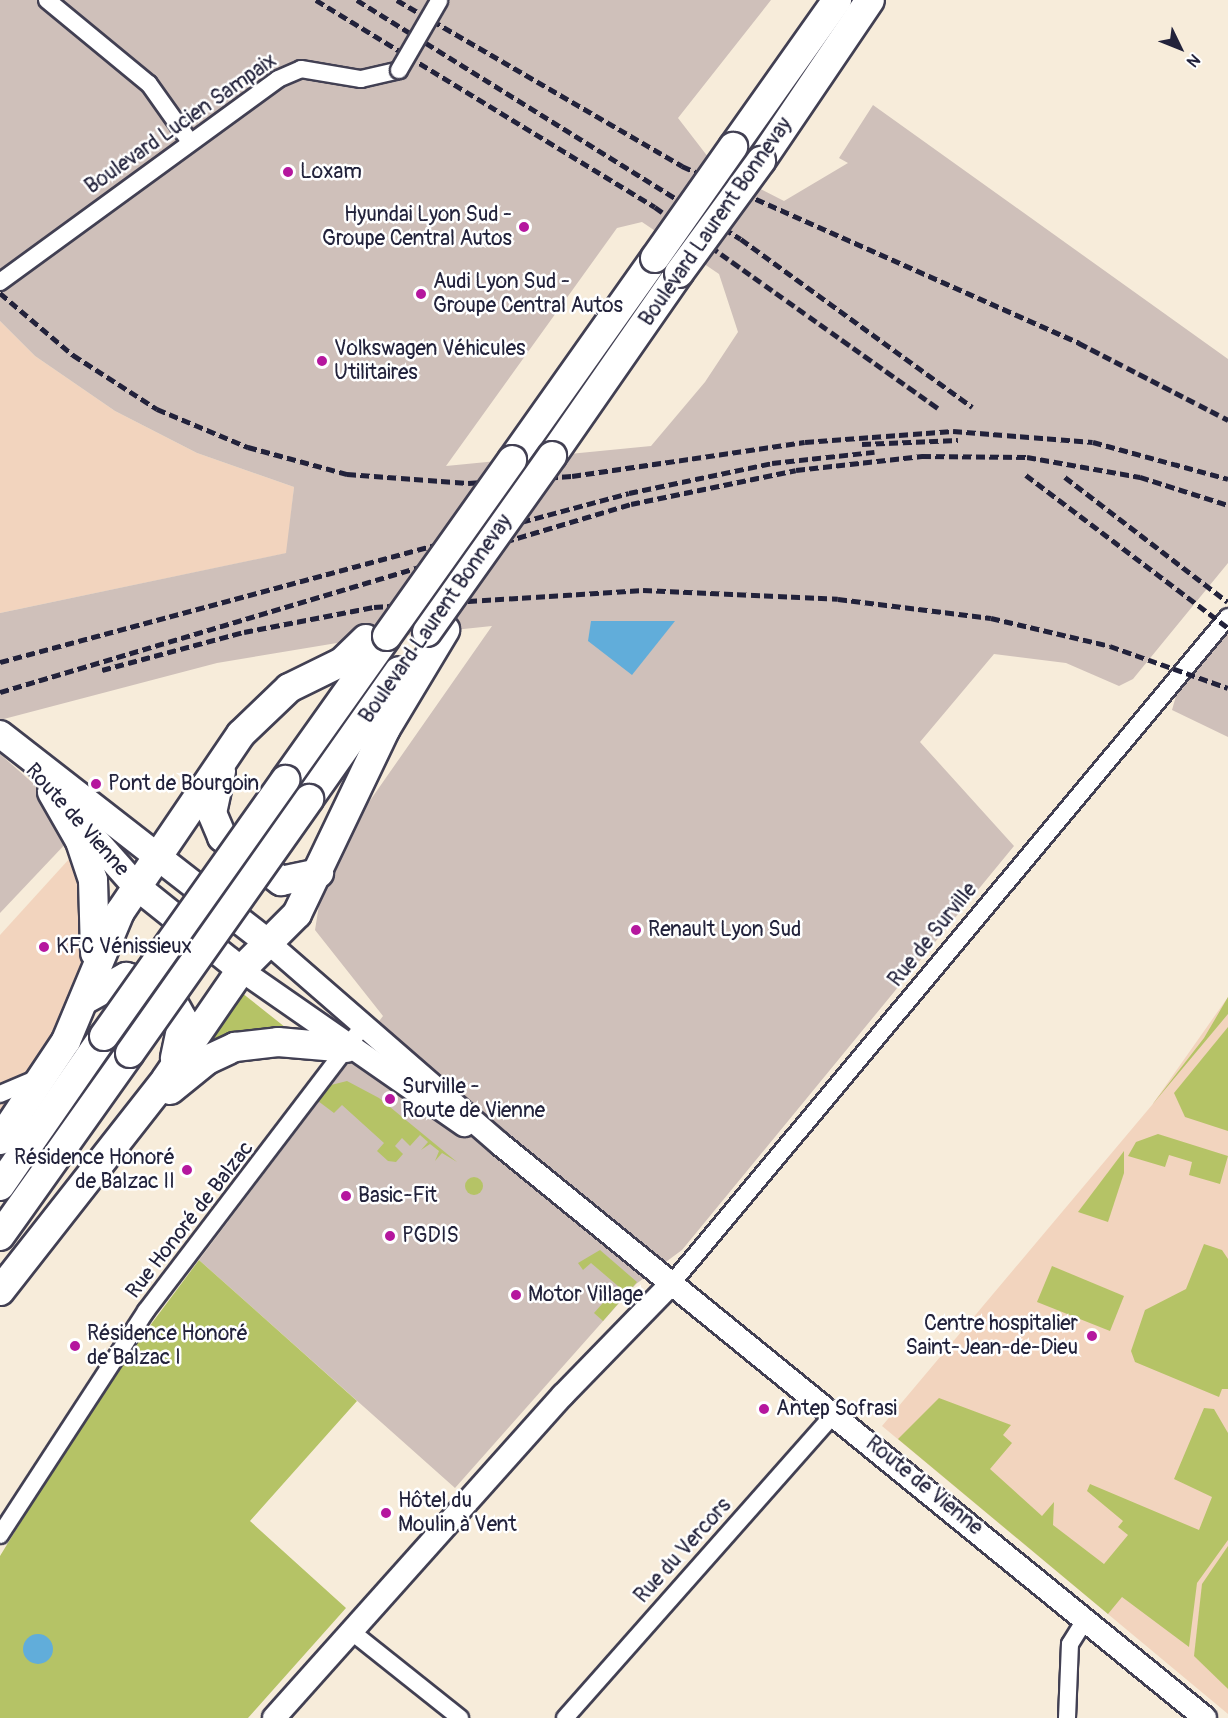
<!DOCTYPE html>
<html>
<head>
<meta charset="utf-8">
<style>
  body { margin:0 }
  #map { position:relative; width:1228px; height:1718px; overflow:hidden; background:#f7ecda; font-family:Pangolin,sans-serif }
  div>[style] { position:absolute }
  .built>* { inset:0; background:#f2d4be }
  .industrial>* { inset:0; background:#cfc0ba }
  .green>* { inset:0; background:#b5c366 }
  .round { border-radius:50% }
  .water>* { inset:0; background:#61adda }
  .roads { filter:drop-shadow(2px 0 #424053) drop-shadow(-2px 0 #424053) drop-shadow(0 2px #424053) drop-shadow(0 -2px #424053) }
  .street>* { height:16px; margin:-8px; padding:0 8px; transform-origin:8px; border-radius:8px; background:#fff }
  .secondary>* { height:22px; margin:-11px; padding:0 11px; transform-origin:11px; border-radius:11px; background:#fff }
  .primary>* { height:26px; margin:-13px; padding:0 13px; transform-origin:13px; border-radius:13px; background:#fff }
  .highway>* { height:28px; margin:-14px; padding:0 14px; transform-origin:14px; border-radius:14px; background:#fff }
  .rail>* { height:4.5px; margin-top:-2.25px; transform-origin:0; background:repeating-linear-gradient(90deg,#22223b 0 9px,transparent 0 13.5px) }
  .bridges { filter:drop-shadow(2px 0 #424053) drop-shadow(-2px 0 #424053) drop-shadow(0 2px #424053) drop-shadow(0 -2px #424053) }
  .street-bridge>* { height:16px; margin:-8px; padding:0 8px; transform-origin:8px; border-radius:8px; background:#fff }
  .highway-bridge>* { height:28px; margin:-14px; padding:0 14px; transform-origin:14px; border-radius:14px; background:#fff }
  .dots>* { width:16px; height:16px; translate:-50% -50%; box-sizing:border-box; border:3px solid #fff; border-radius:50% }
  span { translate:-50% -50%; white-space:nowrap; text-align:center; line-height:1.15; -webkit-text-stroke:5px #fff; paint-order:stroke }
  .street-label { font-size:21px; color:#22223b }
  .poi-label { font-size:21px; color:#22223b }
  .left { translate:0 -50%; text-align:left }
  .right { translate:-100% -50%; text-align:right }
  .north { position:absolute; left:1150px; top:18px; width:60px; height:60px; -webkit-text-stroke:4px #fff; paint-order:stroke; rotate:133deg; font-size:16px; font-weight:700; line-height:24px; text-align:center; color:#22223b }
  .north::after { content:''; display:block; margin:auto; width:21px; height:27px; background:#22223b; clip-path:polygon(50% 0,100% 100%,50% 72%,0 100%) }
</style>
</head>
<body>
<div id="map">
  <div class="built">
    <i style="clip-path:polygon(0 321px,35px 356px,115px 411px,197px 453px,294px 487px,287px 553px,0 613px)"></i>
    <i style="clip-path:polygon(70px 858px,80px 882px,83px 966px,63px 1016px,0 1121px,0 935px)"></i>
    <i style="clip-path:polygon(1228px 997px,1228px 1714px,882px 1426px,1152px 1105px)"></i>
  </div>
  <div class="industrial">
    <i style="clip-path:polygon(evenodd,0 0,771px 0,678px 118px,715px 166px,784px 201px,848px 163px,839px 158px,873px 105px,1228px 359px,1228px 563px,1133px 679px,1119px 686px,1066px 663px,994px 654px,920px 742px,1014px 846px,682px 1250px,636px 1284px,455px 1488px,199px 1260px,383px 1016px,315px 930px,319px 905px,362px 812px,492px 626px,349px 641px,217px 663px,0 720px,0 613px,286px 553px,294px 487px,197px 453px,115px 411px,35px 356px,0 321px,0 0,642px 222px,719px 274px,738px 332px,705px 382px,651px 446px,446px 466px,617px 228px,642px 222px)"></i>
    <i style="clip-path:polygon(1228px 632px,1228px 737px,1172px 710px,1176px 696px)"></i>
    <i style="clip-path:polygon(0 754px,44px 793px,70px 839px,0 913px)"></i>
  </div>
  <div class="green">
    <i style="clip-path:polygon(218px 974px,295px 1035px,191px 1061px,217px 1007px)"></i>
    <i style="clip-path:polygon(1228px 997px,1228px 1014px,1152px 1105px,1204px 1038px)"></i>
    <i style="clip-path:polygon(1228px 1027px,1228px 1131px,1185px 1117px,1174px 1093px)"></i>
    <i style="clip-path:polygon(347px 1081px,379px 1098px,457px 1162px,442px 1153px,435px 1161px,439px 1151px,430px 1144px,421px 1150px,428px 1142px,420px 1135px,410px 1146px,402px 1138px,395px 1146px,403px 1154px,396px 1162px,388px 1161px,377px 1151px,384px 1143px,342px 1105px,334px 1113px,318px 1101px,331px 1085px)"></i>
    <i style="clip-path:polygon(1158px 1134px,1228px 1156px,1220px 1184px,1189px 1175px,1192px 1162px,1169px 1155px,1165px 1167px,1128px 1156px,1136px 1142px)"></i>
    <i style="clip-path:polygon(1124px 1151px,1124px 1173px,1108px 1222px,1078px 1212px)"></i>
    <i class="round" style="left:465px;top:1177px;width:18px;height:18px"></i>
    <i style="clip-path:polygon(1204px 1244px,1222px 1250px,1228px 1259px,1228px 1389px,1222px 1389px,1219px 1397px,1135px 1362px,1131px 1351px,1145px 1310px,1186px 1289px)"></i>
    <i style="clip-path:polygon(600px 1250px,637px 1282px,603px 1321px,594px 1313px,618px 1286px,591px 1263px,583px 1270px,578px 1263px)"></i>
    <i style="clip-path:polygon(199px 1260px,357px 1401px,250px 1521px,346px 1608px,248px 1718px,0 1718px,0 1556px,99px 1394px)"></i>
    <i style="clip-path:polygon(1052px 1266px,1124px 1296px,1110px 1331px,1037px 1302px)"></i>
    <i style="clip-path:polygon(939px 1398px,1011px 1425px,1003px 1435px,1012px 1443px,990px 1469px,1042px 1516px,1054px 1502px,1053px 1525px,1104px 1564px,1128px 1535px,1118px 1527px,1123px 1521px,1087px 1491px,1090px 1484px,1199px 1530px,1212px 1497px,1174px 1479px,1204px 1408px,1214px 1409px,1228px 1433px,1228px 1540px,1197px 1583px,1189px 1647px,1122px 1597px,1108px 1614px,898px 1439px)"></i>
    <i style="clip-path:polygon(1228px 1546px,1228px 1689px,1194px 1656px,1202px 1584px)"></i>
  </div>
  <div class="water">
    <i style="clip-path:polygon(591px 621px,675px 621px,632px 675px,588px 641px)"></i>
    <i class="round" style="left:23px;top:1634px;width:30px;height:30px"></i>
  </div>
  <div class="roads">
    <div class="street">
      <i style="left:47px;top:0;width:132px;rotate:39.5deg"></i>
      <i style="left:149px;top:84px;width:71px;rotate:54.7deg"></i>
      <i style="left:0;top:282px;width:344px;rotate:-36.1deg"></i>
      <i style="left:278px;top:79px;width:25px;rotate:-23deg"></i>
      <i style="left:301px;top:69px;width:61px;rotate:9.5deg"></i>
      <i style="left:361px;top:79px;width:39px;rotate:-13deg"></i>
      <i style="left:0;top:1094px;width:38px;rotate:-23deg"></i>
      <i style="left:673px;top:1282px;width:866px;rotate:-50.15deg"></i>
      <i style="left:0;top:1535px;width:267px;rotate:-56.9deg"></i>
      <i style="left:146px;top:1311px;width:357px;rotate:-52.7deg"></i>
      <i style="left:352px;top:1632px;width:138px;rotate:38.5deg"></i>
      <i style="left:565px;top:1718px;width:407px;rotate:-48.5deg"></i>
      <i style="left:1067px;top:1718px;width:74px;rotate:-87.7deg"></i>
      <i style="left:1070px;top:1644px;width:31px;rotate:-58deg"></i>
    </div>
    <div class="secondary">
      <i style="left:271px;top:945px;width:303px;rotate:41deg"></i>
      <i style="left:500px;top:1144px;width:909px;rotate:39.15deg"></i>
      <i style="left:241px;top:970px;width:272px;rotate:34.8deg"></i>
      <i style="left:274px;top:1718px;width:433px;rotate:-48.2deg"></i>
      <i style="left:563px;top:1395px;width:158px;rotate:-45.8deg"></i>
    </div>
    <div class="primary">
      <i style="left:0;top:734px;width:343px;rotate:37.9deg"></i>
      <i style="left:72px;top:814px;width:96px;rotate:48.4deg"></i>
      <i style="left:136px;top:886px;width:134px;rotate:38.7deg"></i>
    </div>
    <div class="highway">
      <i style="left:733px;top:147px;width:180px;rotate:-54.7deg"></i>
      <i style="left:761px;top:161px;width:194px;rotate:-55.9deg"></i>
      <i style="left:552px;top:456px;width:223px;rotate:-55.2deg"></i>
      <i style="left:512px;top:460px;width:247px;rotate:-54.7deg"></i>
      <i style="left:221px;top:771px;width:43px;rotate:102.1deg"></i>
      <i style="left:212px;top:813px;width:26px;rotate:67deg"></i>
      <i style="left:222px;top:837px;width:74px;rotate:36.7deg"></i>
      <i style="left:281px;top:881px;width:39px;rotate:-12deg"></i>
      <i style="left:285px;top:780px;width:174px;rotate:-54.6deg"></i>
      <i style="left:52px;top:792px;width:56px;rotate:60.3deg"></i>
      <i style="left:80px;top:841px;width:41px;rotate:71.6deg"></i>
      <i style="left:93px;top:880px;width:73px;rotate:88.4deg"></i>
      <i style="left:309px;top:799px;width:156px;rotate:-54.9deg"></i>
      <i style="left:86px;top:999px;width:46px;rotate:-28.8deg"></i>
      <i style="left:126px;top:977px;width:28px;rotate:15deg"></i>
      <i style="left:153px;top:984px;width:19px;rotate:35deg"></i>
      <i style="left:169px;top:995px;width:29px;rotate:61deg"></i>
      <i style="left:183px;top:1020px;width:39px;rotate:102deg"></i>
      <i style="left:170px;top:1090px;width:48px;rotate:-39deg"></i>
      <i style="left:207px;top:1060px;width:31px;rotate:-25deg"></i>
      <i style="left:235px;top:1047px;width:43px;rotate:-6.6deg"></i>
      <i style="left:278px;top:1042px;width:68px;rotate:5deg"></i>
      <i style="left:0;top:1140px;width:119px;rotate:-56.3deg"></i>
      <i style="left:66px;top:1041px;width:140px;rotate:-67.3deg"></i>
      <i style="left:120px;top:912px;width:215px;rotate:-55.8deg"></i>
      <i style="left:241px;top:734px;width:66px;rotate:-43.8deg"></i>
      <i style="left:289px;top:688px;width:59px;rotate:-26.1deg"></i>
      <i style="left:342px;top:662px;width:33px;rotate:-44deg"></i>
      <i style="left:0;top:1186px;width:183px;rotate:-55.3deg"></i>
      <i style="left:0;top:1236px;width:224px;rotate:-54.6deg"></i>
      <i style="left:0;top:1291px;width:269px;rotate:-51.9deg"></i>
      <i style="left:166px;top:1079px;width:132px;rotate:-55.5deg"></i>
      <i style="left:241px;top:970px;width:79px;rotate:-45deg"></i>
      <i style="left:297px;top:914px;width:204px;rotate:-64.4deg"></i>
      <i style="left:385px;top:730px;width:117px;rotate:-59deg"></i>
    </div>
  </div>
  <div class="rail">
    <i style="left:316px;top:0;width:397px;rotate:31.4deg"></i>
    <i style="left:655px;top:207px;width:347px;rotate:35.4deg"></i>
    <i style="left:357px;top:0;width:452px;rotate:31.9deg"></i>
    <i style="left:741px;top:239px;width:286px;rotate:36deg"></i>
    <i style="left:397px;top:0;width:330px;rotate:30.2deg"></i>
    <i style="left:682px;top:166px;width:435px;rotate:24deg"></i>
    <i style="left:1079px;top:343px;width:168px;rotate:27.3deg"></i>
    <i style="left:0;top:293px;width:96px;rotate:40.3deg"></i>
    <i style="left:73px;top:355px;width:100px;rotate:32.7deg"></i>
    <i style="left:157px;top:409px;width:99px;rotate:22.7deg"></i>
    <i style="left:248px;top:447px;width:103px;rotate:15.3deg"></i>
    <i style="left:347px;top:474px;width:121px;rotate:4.3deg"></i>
    <i style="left:468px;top:483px;width:104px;rotate:-3.9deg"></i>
    <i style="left:572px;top:476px;width:235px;rotate:-8.3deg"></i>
    <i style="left:805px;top:442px;width:148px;rotate:-4.3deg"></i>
    <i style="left:953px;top:431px;width:140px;rotate:4.5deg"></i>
    <i style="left:1093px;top:442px;width:140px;rotate:15.3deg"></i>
    <i style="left:862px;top:444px;width:96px;rotate:-2.4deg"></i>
    <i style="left:1026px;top:475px;width:253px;rotate:37.1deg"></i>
    <i style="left:1065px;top:477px;width:205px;rotate:37.5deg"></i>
    <i style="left:0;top:662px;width:651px;rotate:-15.04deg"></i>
    <i style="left:629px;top:493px;width:146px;rotate:-11.8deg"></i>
    <i style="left:772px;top:463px;width:103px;rotate:-6.2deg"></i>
    <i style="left:102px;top:670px;width:147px;rotate:-15deg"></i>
    <i style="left:244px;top:632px;width:132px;rotate:-10.9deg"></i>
    <i style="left:374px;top:607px;width:270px;rotate:-3.6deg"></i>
    <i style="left:643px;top:590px;width:195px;rotate:2.6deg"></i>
    <i style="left:838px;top:599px;width:154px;rotate:7.1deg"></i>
    <i style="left:991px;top:618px;width:122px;rotate:13.2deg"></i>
    <i style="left:1110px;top:646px;width:125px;rotate:19.6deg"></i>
    <i style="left:0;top:692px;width:658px;rotate:-16.59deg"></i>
    <i style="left:631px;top:504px;width:168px;rotate:-11.6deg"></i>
    <i style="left:796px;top:470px;width:127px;rotate:-6.3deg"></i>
    <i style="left:922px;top:456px;width:105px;rotate:0.5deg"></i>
    <i style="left:1027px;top:457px;width:115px;rotate:10deg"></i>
    <i style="left:1140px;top:477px;width:92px;rotate:17.7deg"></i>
  </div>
  <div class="bridges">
    <div class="street-bridge">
      <i style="left:399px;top:70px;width:80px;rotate:-59.9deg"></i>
    </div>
    <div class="highway-bridge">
      <i style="left:655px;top:258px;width:136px;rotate:-54.9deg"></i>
      <i style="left:679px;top:273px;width:139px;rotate:-53.8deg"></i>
      <i style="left:427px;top:632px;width:216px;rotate:-54.6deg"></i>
      <i style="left:387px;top:636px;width:216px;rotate:-54.6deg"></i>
      <i style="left:104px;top:1036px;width:314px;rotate:-54.7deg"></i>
      <i style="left:130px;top:1053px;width:311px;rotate:-54.8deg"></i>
    </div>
  </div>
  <div class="dots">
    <i style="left:288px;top:172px;background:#b5179e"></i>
    <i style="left:524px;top:227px;background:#b5179e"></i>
    <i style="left:421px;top:294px;background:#b5179e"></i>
    <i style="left:322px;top:361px;background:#b5179e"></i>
    <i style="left:96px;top:784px;background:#b5179e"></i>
    <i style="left:636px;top:930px;background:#b5179e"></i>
    <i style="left:44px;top:947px;background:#b5179e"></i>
    <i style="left:390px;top:1099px;background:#b5179e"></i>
    <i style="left:187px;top:1170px;background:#b5179e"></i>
    <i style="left:346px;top:1196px;background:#b5179e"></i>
    <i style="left:390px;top:1236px;background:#b5179e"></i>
    <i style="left:516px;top:1295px;background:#b5179e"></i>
    <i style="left:1092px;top:1336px;background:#b5179e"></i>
    <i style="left:75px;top:1346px;background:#b5179e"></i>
    <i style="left:764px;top:1409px;background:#b5179e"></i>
    <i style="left:386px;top:1513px;background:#b5179e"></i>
  </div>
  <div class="street-label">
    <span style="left:181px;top:124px;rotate:-35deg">Boulevard Lucien Sampaix</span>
    <span style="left:716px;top:222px;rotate:-55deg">Boulevard Laurent Bonnevay</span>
    <span style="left:436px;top:619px;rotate:-55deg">Boulevard Laurent Bonnevay</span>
    <span style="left:77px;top:820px;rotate:48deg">Route de Vienne</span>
    <span style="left:933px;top:935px;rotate:-51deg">Rue de Surville</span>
    <span style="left:190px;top:1220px;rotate:-52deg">Rue Honoré de Balzac</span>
    <span style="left:924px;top:1486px;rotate:39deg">Route de Vienne</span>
    <span style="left:683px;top:1551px;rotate:-48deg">Rue du Vercors</span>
  </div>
  <div class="poi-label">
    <span class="left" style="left:300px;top:172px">Loxam</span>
    <span class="right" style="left:512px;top:227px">Hyundai Lyon Sud -<br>Groupe Central Autos</span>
    <span class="left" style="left:433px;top:294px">Audi Lyon Sud -<br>Groupe Central Autos</span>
    <span class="left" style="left:334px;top:361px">Volkswagen Véhicules<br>Utilitaires</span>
    <span class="left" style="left:108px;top:784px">Pont de Bourgoin</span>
    <span class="left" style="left:648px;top:930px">Renault Lyon Sud</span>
    <span class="left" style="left:56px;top:947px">KFC Vénissieux</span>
    <span class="left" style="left:402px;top:1099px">Surville -<br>Route de Vienne</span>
    <span class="right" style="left:175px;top:1170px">Résidence Honoré<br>de Balzac II</span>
    <span class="left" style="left:358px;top:1196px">Basic-Fit</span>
    <span class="left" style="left:402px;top:1236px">PGDIS</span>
    <span class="left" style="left:528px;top:1295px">Motor Village</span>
    <span class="right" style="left:1078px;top:1336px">Centre hospitalier<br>Saint-Jean-de-Dieu</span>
    <span class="left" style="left:87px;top:1346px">Résidence Honoré<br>de Balzac I</span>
    <span class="left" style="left:776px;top:1409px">Antep Sofrasi</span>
    <span class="left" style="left:398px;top:1513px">Hôtel du<br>Moulin à Vent</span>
  </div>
  <div class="north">N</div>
</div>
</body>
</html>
